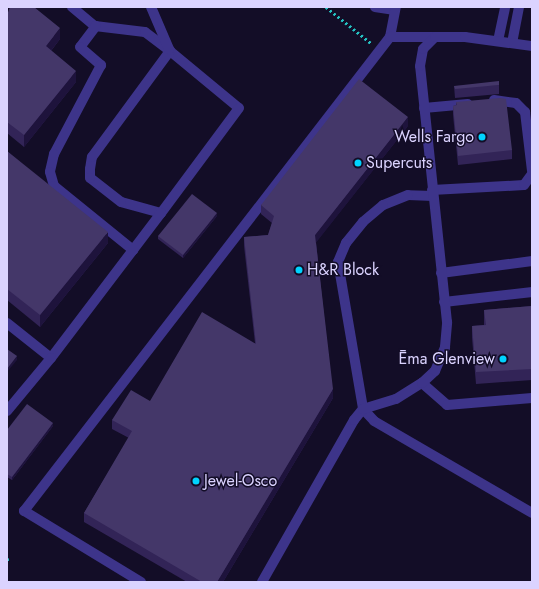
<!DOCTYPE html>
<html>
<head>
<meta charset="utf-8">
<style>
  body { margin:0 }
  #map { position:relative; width:539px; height:589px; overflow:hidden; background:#130d27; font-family:Jost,sans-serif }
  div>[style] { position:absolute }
  .path>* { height:2.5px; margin-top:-1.25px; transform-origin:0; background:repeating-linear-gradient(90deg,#24c1c2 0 2px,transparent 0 5px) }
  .minor>* { height:10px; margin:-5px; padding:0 5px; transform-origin:5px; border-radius:5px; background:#3d348a }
  .wall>* { inset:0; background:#322457 }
  .shaded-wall>* { inset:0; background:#1e133c }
  .building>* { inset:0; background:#443769 }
  .dots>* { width:11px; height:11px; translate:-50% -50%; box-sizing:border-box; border:2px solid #130d27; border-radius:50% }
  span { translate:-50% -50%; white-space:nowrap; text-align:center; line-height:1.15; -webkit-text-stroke:3px #130d27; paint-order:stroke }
  .poi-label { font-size:16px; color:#dbd3ff }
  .right { translate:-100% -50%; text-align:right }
  .left { translate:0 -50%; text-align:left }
  .frame { position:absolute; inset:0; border:8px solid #dbd3ff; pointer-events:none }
</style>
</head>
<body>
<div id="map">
  <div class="path">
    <i style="left:326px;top:7px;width:58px;rotate:38.7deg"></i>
    <i style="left:7px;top:559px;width:3px;rotate:18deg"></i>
  </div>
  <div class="minor">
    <i style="left:72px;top:7px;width:30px;rotate:40deg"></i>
    <i style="left:95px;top:26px;width:50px;rotate:6.8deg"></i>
    <i style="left:145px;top:32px;width:31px;rotate:37deg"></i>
    <i style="left:170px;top:51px;width:89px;rotate:39.6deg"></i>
    <i style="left:239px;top:108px;width:131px;rotate:126.6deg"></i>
    <i style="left:161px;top:213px;width:41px;rotate:-164.6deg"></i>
    <i style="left:121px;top:202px;width:39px;rotate:-142deg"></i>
    <i style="left:90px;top:178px;width:9px;rotate:-90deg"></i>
    <i style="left:90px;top:169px;width:12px;rotate:-81deg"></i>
    <i style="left:92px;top:157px;width:132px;rotate:-53.7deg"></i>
    <i style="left:151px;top:7px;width:46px;rotate:66.8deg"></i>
    <i style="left:375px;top:7px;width:20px;rotate:9deg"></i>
    <i style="left:96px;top:26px;width:26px;rotate:127deg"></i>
    <i style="left:80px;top:47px;width:28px;rotate:41deg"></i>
    <i style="left:101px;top:65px;width:101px;rotate:117.8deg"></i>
    <i style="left:54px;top:154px;width:18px;rotate:103deg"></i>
    <i style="left:50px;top:172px;width:15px;rotate:74deg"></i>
    <i style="left:54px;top:186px;width:102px;rotate:39deg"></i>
    <i style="left:390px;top:37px;width:31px;rotate:-79deg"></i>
    <i style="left:498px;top:41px;width:35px;rotate:-78deg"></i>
    <i style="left:512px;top:43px;width:37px;rotate:-79deg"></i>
    <i style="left:494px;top:100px;width:22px;rotate:8deg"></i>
    <i style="left:516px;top:103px;width:13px;rotate:45deg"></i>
    <i style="left:525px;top:112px;width:59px;rotate:83.2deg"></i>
    <i style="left:424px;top:108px;width:44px;rotate:-5.2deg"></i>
    <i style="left:432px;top:190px;width:92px;rotate:-3.1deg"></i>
    <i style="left:524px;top:185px;width:14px;rotate:-54deg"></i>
    <i style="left:433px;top:196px;width:25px;rotate:-178deg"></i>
    <i style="left:408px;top:195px;width:27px;rotate:158deg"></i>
    <i style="left:383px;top:205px;width:26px;rotate:140deg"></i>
    <i style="left:363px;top:222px;width:27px;rotate:129deg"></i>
    <i style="left:346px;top:243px;width:21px;rotate:113deg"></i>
    <i style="left:338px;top:262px;width:149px;rotate:80.3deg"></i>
    <i style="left:363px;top:409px;width:16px;rotate:47deg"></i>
    <i style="left:374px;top:421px;width:183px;rotate:30.2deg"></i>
    <i style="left:441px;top:273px;width:92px;rotate:-7.5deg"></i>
    <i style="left:444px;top:302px;width:89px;rotate:-6.5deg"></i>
    <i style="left:7px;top:323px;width:56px;rotate:38.5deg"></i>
    <i style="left:51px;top:358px;width:182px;rotate:-52.8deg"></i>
    <i style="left:422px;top:383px;width:33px;rotate:41deg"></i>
    <i style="left:447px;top:405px;width:85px;rotate:-4.7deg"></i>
    <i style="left:7px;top:411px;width:69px;rotate:-50.3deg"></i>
    <i style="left:141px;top:582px;width:137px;rotate:-148.7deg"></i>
    <i style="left:24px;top:511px;width:599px;rotate:-52.33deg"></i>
    <i style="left:390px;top:37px;width:45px"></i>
    <i style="left:262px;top:582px;width:186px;rotate:-60.4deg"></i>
    <i style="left:354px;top:420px;width:14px;rotate:-51deg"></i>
    <i style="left:363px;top:409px;width:34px;rotate:-17deg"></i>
    <i style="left:396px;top:399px;width:31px;rotate:-32deg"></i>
    <i style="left:422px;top:383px;width:18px;rotate:-43deg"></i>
    <i style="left:435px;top:371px;width:26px;rotate:-67deg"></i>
    <i style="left:445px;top:347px;width:25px;rotate:-85deg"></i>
    <i style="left:447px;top:322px;width:257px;rotate:-96deg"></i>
    <i style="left:420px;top:66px;width:17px;rotate:-80deg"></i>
    <i style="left:423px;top:49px;width:17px;rotate:-45deg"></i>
    <i style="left:435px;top:37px;width:30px"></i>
    <i style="left:465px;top:37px;width:68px;rotate:7.7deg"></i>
  </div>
  <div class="wall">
    <i style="clip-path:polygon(7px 15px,60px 39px,51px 51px,76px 82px,24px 147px,7px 133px)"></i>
    <i style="clip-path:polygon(499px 85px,499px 94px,455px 98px,454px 86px)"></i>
    <i style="clip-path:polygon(456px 102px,512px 150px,512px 159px,458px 165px,453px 115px,453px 106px,456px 105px)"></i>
    <i style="clip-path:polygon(408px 126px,316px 242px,333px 398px,223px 582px,187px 582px,84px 522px,84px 513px,129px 438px,112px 429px,112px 420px,150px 401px,255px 343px,244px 246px,244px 237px,268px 235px,272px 223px,261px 214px,261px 205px)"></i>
    <i style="clip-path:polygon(7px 151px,108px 243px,40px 327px,7px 300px)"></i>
    <i style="clip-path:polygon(217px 216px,183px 258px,158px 239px,158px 236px)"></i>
    <i style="clip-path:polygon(532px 306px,532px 380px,476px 384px,472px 338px,472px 326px,484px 325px,484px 310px)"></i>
    <i style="clip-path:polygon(53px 426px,12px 480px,7px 477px,7px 430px)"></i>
  </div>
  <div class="shaded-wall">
    <i style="clip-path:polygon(60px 28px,60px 39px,46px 57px,46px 46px)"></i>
    <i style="clip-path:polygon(76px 71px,76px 82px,24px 147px,24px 135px)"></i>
    <i style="clip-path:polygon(408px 117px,408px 126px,315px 244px,315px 235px)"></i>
    <i style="clip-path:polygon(217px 213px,217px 216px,183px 258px,183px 255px)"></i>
    <i style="clip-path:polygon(108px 232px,108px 243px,40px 327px,40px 315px)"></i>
    <i style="clip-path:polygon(17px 356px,17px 360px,7px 372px,7px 369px)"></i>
    <i style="clip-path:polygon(333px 389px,333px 398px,223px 582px,217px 582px)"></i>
    <i style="clip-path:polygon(53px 423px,53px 426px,12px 480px,12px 477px)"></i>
  </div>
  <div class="building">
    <i style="clip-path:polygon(10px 7px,34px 7px,60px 28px,46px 46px,76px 71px,24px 135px,7px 122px,7px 15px)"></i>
    <i style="clip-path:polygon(359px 79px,408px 117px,315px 235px,333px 389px,217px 582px,202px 582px,84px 513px,132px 431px,112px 420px,131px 390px,150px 401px,202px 312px,256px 344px,244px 237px,268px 235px,274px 216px,261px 205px)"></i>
    <i style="clip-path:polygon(499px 81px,499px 85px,455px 89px,454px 86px)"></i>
    <i style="clip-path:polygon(500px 98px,506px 99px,512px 150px,458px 156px,453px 106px,457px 105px,456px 102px)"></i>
    <i style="clip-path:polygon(7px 151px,108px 232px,40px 315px,7px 289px)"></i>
    <i style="clip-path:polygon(192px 194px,217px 213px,183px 255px,158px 236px)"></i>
    <i style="clip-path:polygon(532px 306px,532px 369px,476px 372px,472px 326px,486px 325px,484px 310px)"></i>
    <i style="clip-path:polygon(7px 349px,17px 356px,7px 369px)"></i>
    <i style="clip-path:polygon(27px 404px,53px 423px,12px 477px,7px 474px,7px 430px)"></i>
  </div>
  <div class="dots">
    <i style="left:482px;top:137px;background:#00d3fe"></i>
    <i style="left:358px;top:163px;background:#00d3fe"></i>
    <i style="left:299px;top:270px;background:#00d3fe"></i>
    <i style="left:503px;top:359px;background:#00d3fe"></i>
    <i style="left:196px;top:481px;background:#00d3fe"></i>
  </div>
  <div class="poi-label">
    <span class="right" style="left:474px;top:137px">Wells Fargo</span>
    <span class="left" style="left:366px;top:163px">Supercuts</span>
    <span class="left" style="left:307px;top:270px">H&amp;R Block</span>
    <span class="right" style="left:495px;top:359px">Ēma Glenview</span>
    <span class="left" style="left:204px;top:481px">Jewel-Osco</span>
  </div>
  <div class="frame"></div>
</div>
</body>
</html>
